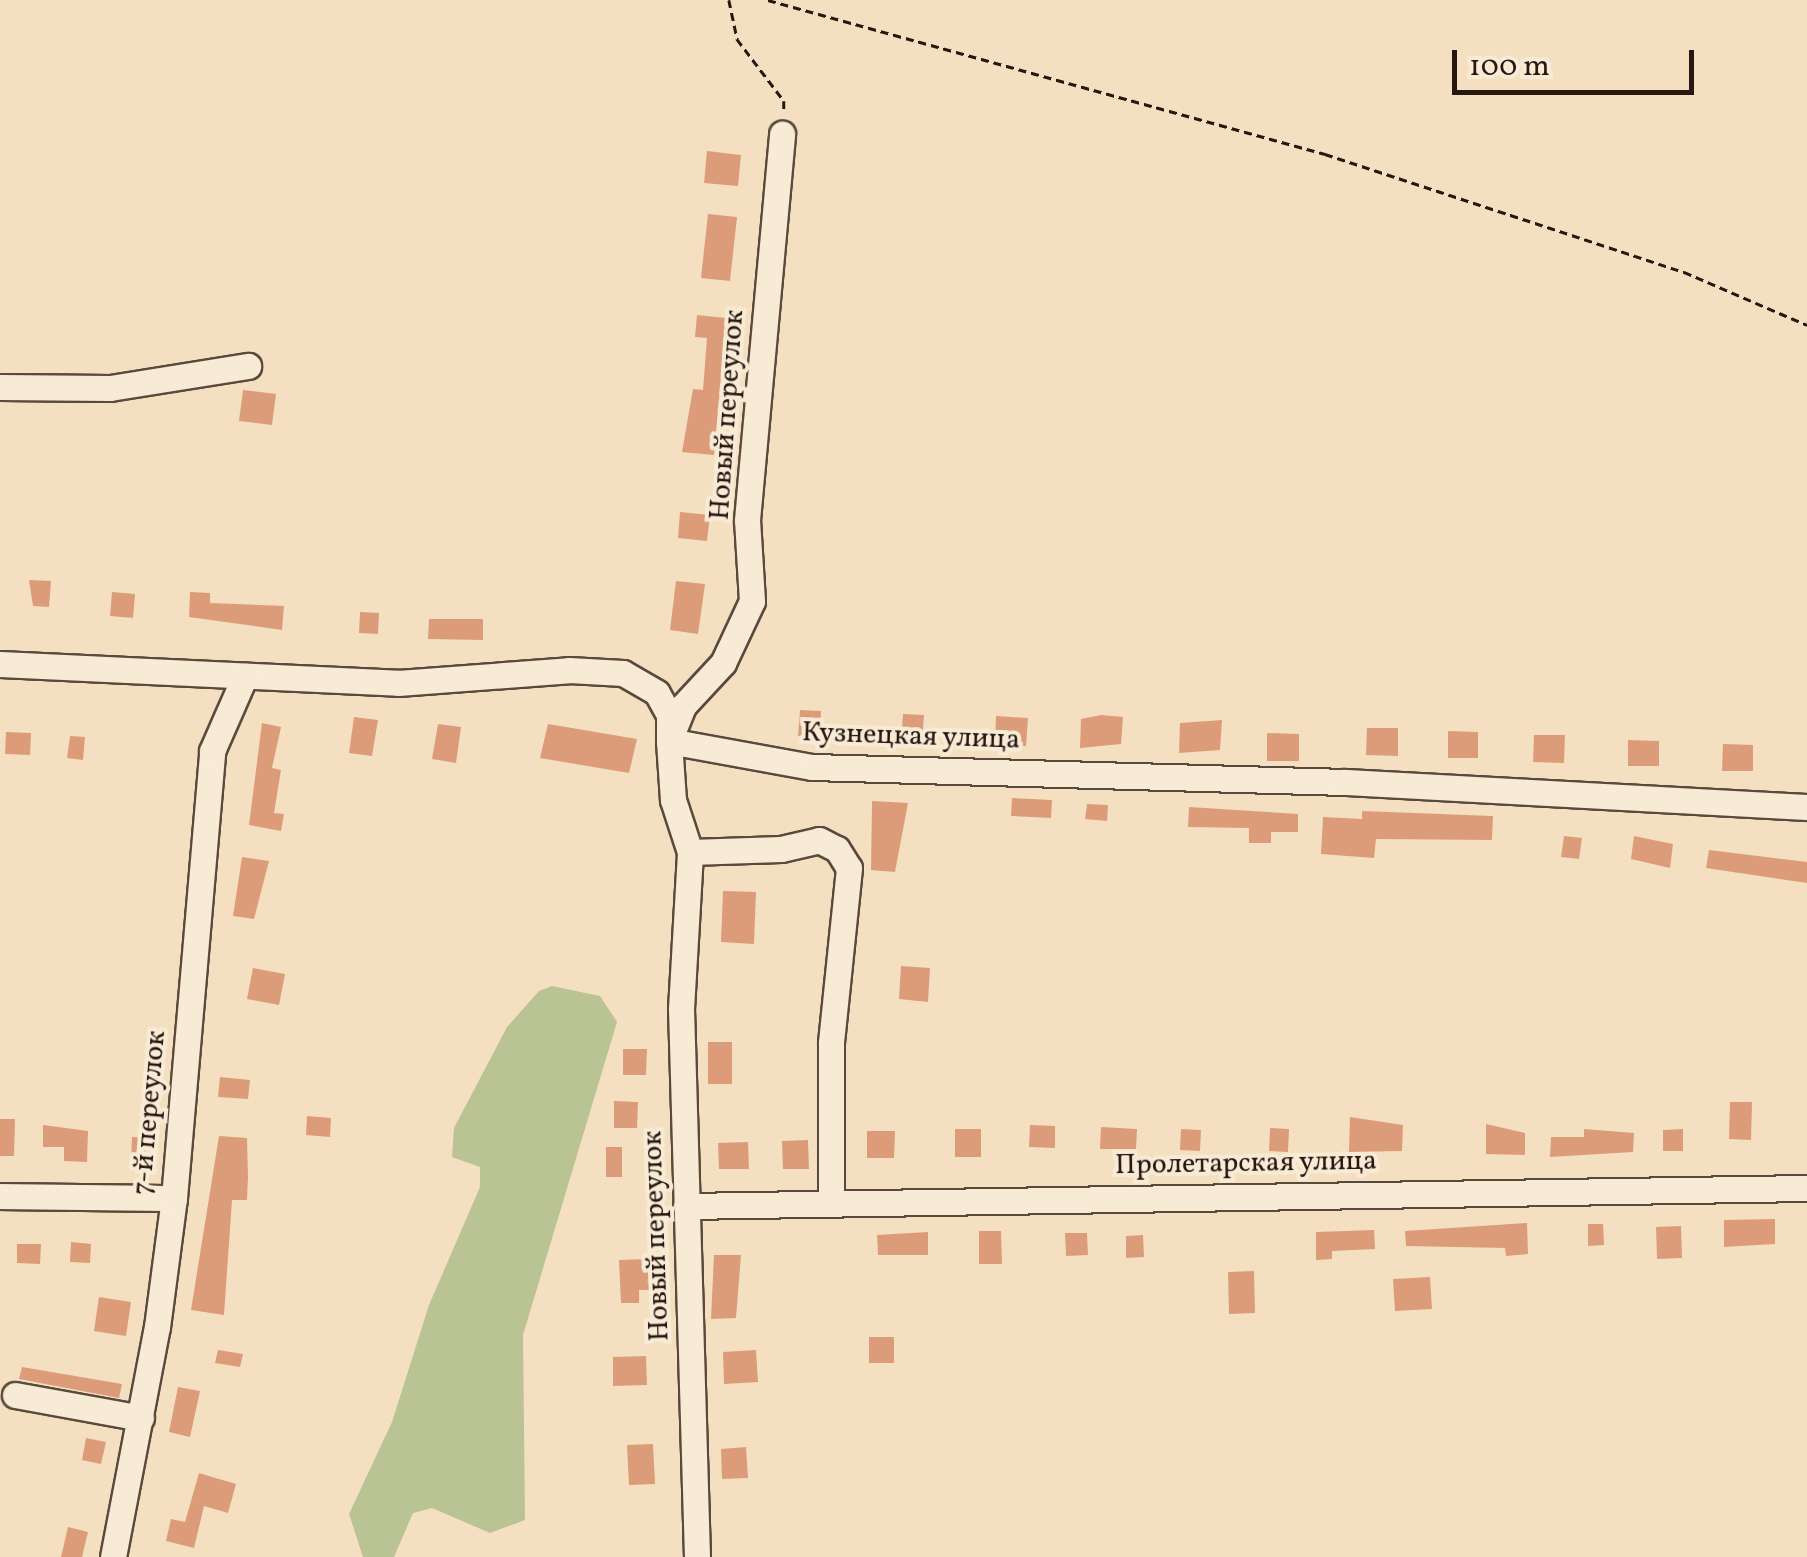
<!DOCTYPE html>
<html>
<head>
<meta charset="utf-8">
<style>
  body { margin:0 }
  #map { position:relative; width:1807px; height:1557px; overflow:hidden; background:#f4e0c0; font-family:Vollkorn,serif }
  div>[style] { position:absolute }
  .green>* { inset:0; background:#b9c394 }
  .building>* { inset:0; background:#dc9c7a }
  .path>* { height:2.5px; margin-top:-1.25px; transform-origin:0; background:repeating-linear-gradient(90deg,#261711 0 8px,transparent 0 13px) }
  .roads { filter:drop-shadow(2px 0 #5a493d) drop-shadow(-2px 0 #5a493d) drop-shadow(0 2px #5a493d) drop-shadow(0 -2px #5a493d) }
  .minor>* { height:25px; margin:-12.5px; padding:0 12.5px; transform-origin:12.5px; border-radius:12.5px; background:#f8ebd6 }
  span { translate:-50% -50%; white-space:nowrap; text-align:center; line-height:1.15; -webkit-text-stroke:8px #f8ebd6; paint-order:stroke }
  .street-label { font-size:28px; color:#261711 }
  .scale { position:absolute; left:1452px; top:50px; width:242px; height:45px; box-sizing:border-box; border:5px solid #261711; border-top:0; padding-left:12px; font-size:30px; line-height:35px; white-space:nowrap; color:#261711; -webkit-text-stroke:8px #f8ebd6; paint-order:stroke }
</style>
</head>
<body>
<div id="map">
  <div class="green">
    <i style="clip-path:polygon(552px 986px,600px 996px,617px 1022px,523px 1335px,525px 1520px,490px 1533px,432px 1508px,413px 1513px,394px 1557px,363px 1557px,349px 1514px,392px 1422px,429px 1305px,480px 1187px,480px 1167px,452px 1157px,454px 1128px,507px 1027px,539px 991px)"></i>
  </div>
  <div class="building">
    <i style="clip-path:polygon(707px 151px,741px 155px,738px 186px,704px 183px)"></i>
    <i style="clip-path:polygon(708px 214px,737px 217px,730px 281px,701px 278px)"></i>
    <i style="clip-path:polygon(697px 315px,726px 318px,714px 455px,682px 452px,693px 389px,703px 390px,707px 338px,695px 337px)"></i>
    <i style="clip-path:polygon(243px 390px,276px 394px,272px 425px,239px 421px)"></i>
    <i style="clip-path:polygon(680px 512px,710px 515px,707px 541px,678px 538px)"></i>
    <i style="clip-path:polygon(29px 580px,51px 581px,49px 607px,33px 606px)"></i>
    <i style="clip-path:polygon(676px 581px,705px 584px,698px 634px,670px 630px)"></i>
    <i style="clip-path:polygon(112px 592px,135px 594px,133px 618px,110px 616px)"></i>
    <i style="clip-path:polygon(190px 592px,210px 593px,210px 603px,284px 606px,282px 630px,189px 617px)"></i>
    <i style="clip-path:polygon(360px 612px,379px 613px,378px 634px,359px 633px)"></i>
    <i style="clip-path:polygon(429px 619px,483px 619px,483px 640px,428px 639px)"></i>
    <i style="clip-path:polygon(800px 710px,821px 711px,820px 738px,798px 736px)"></i>
    <i style="clip-path:polygon(903px 714px,924px 715px,922px 742px,901px 741px)"></i>
    <i style="clip-path:polygon(1101px 715px,1123px 717px,1121px 744px,1080px 748px,1081px 719px)"></i>
    <i style="clip-path:polygon(996px 716px,1028px 718px,1026px 746px,995px 745px)"></i>
    <i style="clip-path:polygon(354px 717px,378px 720px,372px 756px,349px 753px)"></i>
    <i style="clip-path:polygon(1222px 720px,1220px 750px,1179px 753px,1180px 723px)"></i>
    <i style="clip-path:polygon(262px 723px,281px 727px,272px 768px,281px 770px,274px 813px,284px 814px,281px 831px,249px 825px)"></i>
    <i style="clip-path:polygon(438px 724px,461px 727px,456px 763px,432px 759px)"></i>
    <i style="clip-path:polygon(548px 724px,637px 739px,629px 773px,540px 758px)"></i>
    <i style="clip-path:polygon(1367px 728px,1398px 728px,1398px 756px,1366px 755px)"></i>
    <i style="clip-path:polygon(1448px 731px,1478px 732px,1478px 758px,1448px 758px)"></i>
    <i style="clip-path:polygon(6px 732px,31px 733px,30px 755px,5px 754px)"></i>
    <i style="clip-path:polygon(1267px 733px,1299px 734px,1299px 761px,1267px 761px)"></i>
    <i style="clip-path:polygon(1534px 735px,1565px 735px,1564px 763px,1533px 762px)"></i>
    <i style="clip-path:polygon(70px 736px,85px 737px,83px 760px,67px 758px)"></i>
    <i style="clip-path:polygon(1628px 740px,1659px 741px,1659px 766px,1628px 766px)"></i>
    <i style="clip-path:polygon(1723px 744px,1753px 745px,1753px 771px,1722px 771px)"></i>
    <i style="clip-path:polygon(1012px 798px,1052px 800px,1051px 818px,1011px 816px)"></i>
    <i style="clip-path:polygon(872px 801px,908px 803px,895px 872px,871px 870px)"></i>
    <i style="clip-path:polygon(1087px 804px,1108px 805px,1107px 821px,1085px 819px)"></i>
    <i style="clip-path:polygon(1189px 807px,1298px 814px,1298px 832px,1271px 832px,1271px 843px,1249px 843px,1249px 828px,1188px 827px)"></i>
    <i style="clip-path:polygon(1362px 811px,1493px 816px,1492px 840px,1376px 839px,1374px 858px,1321px 854px,1323px 817px,1362px 819px)"></i>
    <i style="clip-path:polygon(1564px 836px,1582px 838px,1579px 859px,1561px 857px)"></i>
    <i style="clip-path:polygon(1634px 836px,1673px 844px,1670px 868px,1631px 859px)"></i>
    <i style="clip-path:polygon(1709px 850px,1807px 862px,1807px 883px,1706px 868px)"></i>
    <i style="clip-path:polygon(242px 857px,269px 861px,254px 919px,233px 916px)"></i>
    <i style="clip-path:polygon(723px 891px,756px 892px,754px 944px,721px 942px)"></i>
    <i style="clip-path:polygon(901px 966px,930px 968px,928px 1002px,899px 999px)"></i>
    <i style="clip-path:polygon(253px 968px,285px 974px,279px 1005px,247px 999px)"></i>
    <i style="clip-path:polygon(708px 1042px,732px 1042px,732px 1084px,708px 1084px)"></i>
    <i style="clip-path:polygon(623px 1049px,647px 1049px,646px 1075px,623px 1075px)"></i>
    <i style="clip-path:polygon(220px 1077px,250px 1080px,248px 1099px,218px 1097px)"></i>
    <i style="clip-path:polygon(614px 1101px,638px 1102px,637px 1128px,614px 1128px)"></i>
    <i style="clip-path:polygon(1730px 1102px,1752px 1102px,1751px 1140px,1729px 1139px)"></i>
    <i style="clip-path:polygon(307px 1116px,331px 1118px,330px 1137px,306px 1135px)"></i>
    <i style="clip-path:polygon(1350px 1117px,1403px 1125px,1402px 1151px,1349px 1152px)"></i>
    <i style="clip-path:polygon(0 1119px,15px 1119px,14px 1156px,0 1156px)"></i>
    <i style="clip-path:polygon(1486px 1124px,1525px 1133px,1525px 1155px,1486px 1154px)"></i>
    <i style="clip-path:polygon(43px 1125px,88px 1131px,87px 1162px,64px 1161px,64px 1147px,43px 1147px)"></i>
    <i style="clip-path:polygon(1030px 1125px,1055px 1126px,1055px 1148px,1029px 1147px)"></i>
    <i style="clip-path:polygon(1101px 1127px,1137px 1129px,1136px 1149px,1100px 1149px)"></i>
    <i style="clip-path:polygon(1270px 1128px,1289px 1129px,1288px 1152px,1269px 1151px)"></i>
    <i style="clip-path:polygon(955px 1129px,981px 1129px,981px 1157px,955px 1157px)"></i>
    <i style="clip-path:polygon(1181px 1129px,1201px 1130px,1200px 1151px,1180px 1150px)"></i>
    <i style="clip-path:polygon(1584px 1129px,1634px 1133px,1633px 1152px,1550px 1157px,1551px 1137px,1584px 1137px)"></i>
    <i style="clip-path:polygon(1683px 1129px,1683px 1151px,1663px 1151px,1663px 1130px)"></i>
    <i style="clip-path:polygon(867px 1131px,895px 1131px,894px 1158px,867px 1158px)"></i>
    <i style="clip-path:polygon(219px 1136px,247px 1138px,248px 1176px,247px 1200px,232px 1200px,224px 1315px,191px 1310px)"></i>
    <i style="clip-path:polygon(132px 1137px,146px 1138px,144px 1161px,131px 1160px)"></i>
    <i style="clip-path:polygon(808px 1140px,809px 1169px,783px 1169px,782px 1141px)"></i>
    <i style="clip-path:polygon(748px 1142px,749px 1169px,719px 1169px,718px 1143px)"></i>
    <i style="clip-path:polygon(606px 1147px,622px 1147px,622px 1177px,606px 1177px)"></i>
    <i style="clip-path:polygon(1775px 1219px,1775px 1244px,1724px 1247px,1724px 1220px)"></i>
    <i style="clip-path:polygon(1527px 1223px,1528px 1254px,1506px 1256px,1505px 1248px,1406px 1246px,1405px 1231px)"></i>
    <i style="clip-path:polygon(1588px 1224px,1603px 1224px,1604px 1245px,1588px 1246px)"></i>
    <i style="clip-path:polygon(1681px 1226px,1682px 1258px,1657px 1259px,1656px 1227px)"></i>
    <i style="clip-path:polygon(1374px 1230px,1375px 1249px,1332px 1251px,1332px 1259px,1316px 1260px,1316px 1232px)"></i>
    <i style="clip-path:polygon(979px 1231px,1001px 1231px,1002px 1264px,979px 1264px)"></i>
    <i style="clip-path:polygon(928px 1232px,928px 1255px,878px 1255px,877px 1235px)"></i>
    <i style="clip-path:polygon(1065px 1233px,1087px 1233px,1088px 1255px,1066px 1256px)"></i>
    <i style="clip-path:polygon(1143px 1235px,1144px 1257px,1126px 1258px,1126px 1236px)"></i>
    <i style="clip-path:polygon(71px 1242px,91px 1244px,90px 1263px,70px 1262px)"></i>
    <i style="clip-path:polygon(17px 1244px,41px 1244px,40px 1264px,17px 1263px)"></i>
    <i style="clip-path:polygon(714px 1255px,741px 1255px,736px 1318px,711px 1319px)"></i>
    <i style="clip-path:polygon(648px 1259px,649px 1290px,639px 1290px,639px 1303px,621px 1303px,619px 1260px)"></i>
    <i style="clip-path:polygon(1254px 1271px,1255px 1313px,1229px 1314px,1228px 1272px)"></i>
    <i style="clip-path:polygon(1430px 1277px,1432px 1309px,1395px 1311px,1393px 1279px)"></i>
    <i style="clip-path:polygon(99px 1297px,131px 1302px,126px 1336px,94px 1331px)"></i>
    <i style="clip-path:polygon(869px 1337px,894px 1337px,894px 1363px,869px 1363px)"></i>
    <i style="clip-path:polygon(218px 1350px,243px 1354px,240px 1367px,215px 1363px)"></i>
    <i style="clip-path:polygon(756px 1350px,758px 1382px,724px 1384px,723px 1352px)"></i>
    <i style="clip-path:polygon(646px 1356px,647px 1385px,613px 1386px,613px 1357px)"></i>
    <i style="clip-path:polygon(22px 1367px,122px 1384px,119px 1398px,19px 1379px)"></i>
    <i style="clip-path:polygon(178px 1387px,200px 1391px,190px 1437px,169px 1432px)"></i>
    <i style="clip-path:polygon(86px 1438px,106px 1442px,101px 1464px,82px 1460px)"></i>
    <i style="clip-path:polygon(653px 1444px,655px 1484px,629px 1485px,627px 1445px)"></i>
    <i style="clip-path:polygon(746px 1447px,748px 1478px,722px 1479px,721px 1449px)"></i>
    <i style="clip-path:polygon(199px 1473px,236px 1484px,228px 1513px,204px 1506px,194px 1548px,166px 1541px,171px 1519px,185px 1522px)"></i>
    <i style="clip-path:polygon(68px 1527px,88px 1532px,82px 1557px,61px 1557px)"></i>
  </div>
  <div class="path">
    <i style="left:729px;top:0;width:40px;rotate:78deg"></i>
    <i style="left:737px;top:39px;width:78px;rotate:52.8deg"></i>
    <i style="left:784px;top:101px;width:12px;rotate:90deg"></i>
    <i style="left:768px;top:0;width:578px;rotate:15.46deg"></i>
    <i style="left:1325px;top:154px;width:378px;rotate:18.2deg"></i>
    <i style="left:1684px;top:272px;width:134px;rotate:23.3deg"></i>
  </div>
  <div class="roads">
    <div class="minor">
      <i style="left:0;top:387px;width:110px;rotate:0.5deg"></i>
      <i style="left:110px;top:388px;width:140px;rotate:-9.1deg"></i>
      <i style="left:0;top:664px;width:398px;rotate:2.7deg"></i>
      <i style="left:398px;top:683px;width:171px;rotate:-4.3deg"></i>
      <i style="left:569px;top:670px;width:54px;rotate:3.2deg"></i>
      <i style="left:623px;top:673px;width:39px;rotate:30deg"></i>
      <i style="left:657px;top:693px;width:25px;rotate:61deg"></i>
      <i style="left:669px;top:715px;width:26px;rotate:90deg"></i>
      <i style="left:669px;top:741px;width:145px;rotate:10.3deg"></i>
      <i style="left:812px;top:767px;width:533px;rotate:1.61deg"></i>
      <i style="left:1345px;top:782px;width:463px;rotate:3.1deg"></i>
      <i style="left:690px;top:852px;width:91px;rotate:-1.9deg"></i>
      <i style="left:781px;top:849px;width:39px;rotate:-13deg"></i>
      <i style="left:819px;top:840px;width:20px;rotate:27deg"></i>
      <i style="left:837px;top:849px;width:22px;rotate:58deg"></i>
      <i style="left:849px;top:868px;width:176px;rotate:95.9deg"></i>
      <i style="left:831px;top:1043px;width:160px;rotate:90deg"></i>
      <i style="left:0;top:1196px;width:174px;rotate:0.7deg"></i>
      <i style="left:686px;top:1206px;width:1121px;rotate:-0.92deg"></i>
      <i style="left:15px;top:1395px;width:128px;rotate:10.3deg"></i>
      <i style="left:113px;top:1557px;width:234px;rotate:-79.2deg"></i>
      <i style="left:157px;top:1327px;width:130px;rotate:-82.5deg"></i>
      <i style="left:174px;top:1198px;width:449px;rotate:-85.1deg"></i>
      <i style="left:212px;top:751px;width:82px;rotate:-66.3deg"></i>
      <i style="left:697px;top:1557px;width:548px;rotate:-91.67deg"></i>
      <i style="left:681px;top:1009px;width:157px;rotate:-86.7deg"></i>
      <i style="left:690px;top:852px;width:55px;rotate:-108.1deg"></i>
      <i style="left:673px;top:800px;width:59px;rotate:-93.9deg"></i>
      <i style="left:669px;top:741px;width:38px;rotate:-68deg"></i>
      <i style="left:683px;top:706px;width:59px;rotate:-47.1deg"></i>
      <i style="left:723px;top:663px;width:68px;rotate:-64.9deg"></i>
      <i style="left:752px;top:601px;width:81px;rotate:-93.5deg"></i>
      <i style="left:747px;top:520px;width:388px;rotate:-84.8deg"></i>
    </div>
  </div>
  <div class="street-label">
    <span style="left:728px;top:415px;rotate:-86deg">Новый переулок</span>
    <span style="left:911px;top:737px;rotate:2deg">Кузнецкая улица</span>
    <span style="left:150px;top:1113px;rotate:-85deg">7-й переулок</span>
    <span style="left:1246px;top:1164px;rotate:-1deg">Пролетарская улица</span>
    <span style="left:657px;top:1236px;rotate:-92deg">Новый переулок</span>
  </div>
  <div class="scale">100 m</div>
</div>
</body>
</html>
